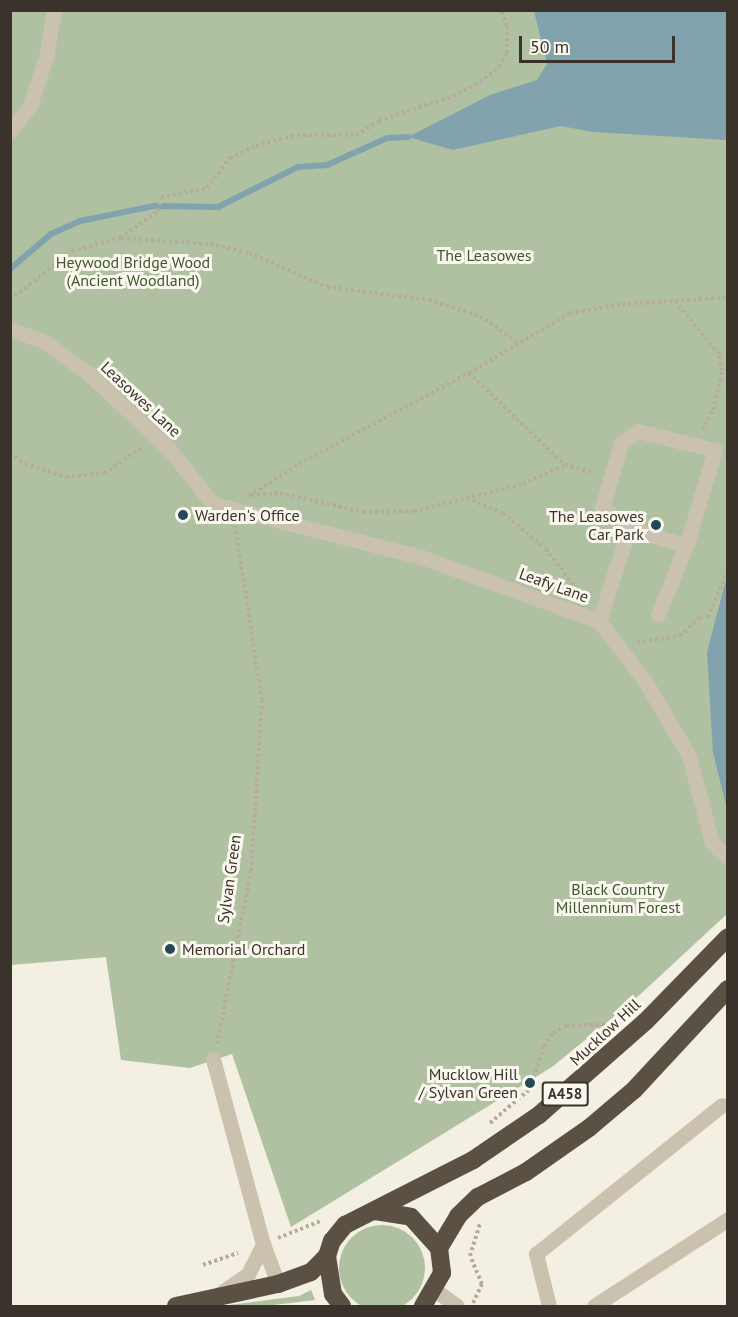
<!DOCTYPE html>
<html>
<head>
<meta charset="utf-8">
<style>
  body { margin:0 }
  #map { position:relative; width:738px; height:1317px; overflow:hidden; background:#f3efe2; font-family:"PT Sans",sans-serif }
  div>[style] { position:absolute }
  .green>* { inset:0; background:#b0c1a2 }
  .round { border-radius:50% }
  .water>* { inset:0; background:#82a2ae }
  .stream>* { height:6px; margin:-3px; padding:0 3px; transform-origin:3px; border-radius:3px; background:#82a2ae }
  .path>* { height:4px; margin-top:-2px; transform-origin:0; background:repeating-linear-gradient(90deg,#b6ac98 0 3px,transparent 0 6px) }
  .minor>* { height:15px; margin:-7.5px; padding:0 7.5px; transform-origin:7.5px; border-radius:7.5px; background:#cac2ae }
  .highway>* { height:18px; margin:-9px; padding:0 9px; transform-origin:9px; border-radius:9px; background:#5a5044 }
  .dots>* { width:16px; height:16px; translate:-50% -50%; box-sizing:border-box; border:3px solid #faf7ef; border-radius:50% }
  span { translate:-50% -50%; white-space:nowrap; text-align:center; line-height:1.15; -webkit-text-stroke:6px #faf7ef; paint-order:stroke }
  .shield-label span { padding:2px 4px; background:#faf7ef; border:2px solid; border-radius:4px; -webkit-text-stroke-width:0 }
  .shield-label { font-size:15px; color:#3a332c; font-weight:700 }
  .park-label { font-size:16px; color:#405731 }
  .street-label { font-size:16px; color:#3a332c }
  .poi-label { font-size:16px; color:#3a332c }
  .left { translate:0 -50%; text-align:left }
  .right { translate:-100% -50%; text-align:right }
  .frame { position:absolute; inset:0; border:12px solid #3a332c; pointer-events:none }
  .scale { position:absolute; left:519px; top:36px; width:156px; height:27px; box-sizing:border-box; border:3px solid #3a332c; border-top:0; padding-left:8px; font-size:18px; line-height:21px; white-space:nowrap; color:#3a332c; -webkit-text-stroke:4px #faf7ef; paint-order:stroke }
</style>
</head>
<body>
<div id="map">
  <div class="green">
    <i style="clip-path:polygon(11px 11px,727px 11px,727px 914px,632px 1002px,552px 1067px,291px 1227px,232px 1054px,190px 1068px,121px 1060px,106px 957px,11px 965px)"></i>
    <i class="round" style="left:339px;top:1225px;width:86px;height:86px"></i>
    <i style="clip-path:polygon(311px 1290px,315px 1300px,265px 1306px,221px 1306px,299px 1296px)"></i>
  </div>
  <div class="water">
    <i style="clip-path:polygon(534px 11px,727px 11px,727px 140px,593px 132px,561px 126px,453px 150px,408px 137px,490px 95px,537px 80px,547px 64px)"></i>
    <i style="clip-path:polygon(727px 576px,727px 809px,713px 753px,707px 652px)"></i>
  </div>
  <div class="stream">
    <i style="left:10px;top:269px;width:54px;rotate:-40.5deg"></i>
    <i style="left:51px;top:234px;width:32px;rotate:-24deg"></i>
    <i style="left:80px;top:221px;width:76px;rotate:-11.5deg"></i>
    <i style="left:154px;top:206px;width:64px;rotate:0.9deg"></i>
    <i style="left:218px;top:207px;width:89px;rotate:-26.6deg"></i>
    <i style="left:298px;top:167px;width:29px;rotate:-4deg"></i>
    <i style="left:327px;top:165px;width:66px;rotate:-24.2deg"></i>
    <i style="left:387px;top:138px;width:21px;rotate:-3deg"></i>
  </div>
  <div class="path">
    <i style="left:121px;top:238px;width:89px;rotate:3.9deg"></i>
    <i style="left:210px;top:244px;width:40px;rotate:13deg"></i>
    <i style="left:249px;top:253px;width:85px;rotate:23.6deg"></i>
    <i style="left:327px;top:287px;width:103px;rotate:7.3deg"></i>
    <i style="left:429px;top:300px;width:53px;rotate:17.4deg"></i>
    <i style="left:480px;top:316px;width:47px;rotate:35.4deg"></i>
    <i style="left:10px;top:300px;width:79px;rotate:-38.3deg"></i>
    <i style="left:72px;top:251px;width:50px;rotate:-15.2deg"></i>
    <i style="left:120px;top:238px;width:47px;rotate:-35.4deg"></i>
    <i style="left:158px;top:211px;width:14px;rotate:-78deg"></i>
    <i style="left:161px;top:197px;width:47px;rotate:-11.1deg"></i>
    <i style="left:207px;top:188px;width:38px;rotate:-53deg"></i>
    <i style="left:230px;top:158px;width:29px;rotate:-25deg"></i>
    <i style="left:256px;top:146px;width:42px;rotate:-15deg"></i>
    <i style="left:297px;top:135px;width:59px"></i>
    <i style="left:356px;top:135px;width:27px;rotate:-31deg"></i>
    <i style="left:379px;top:121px;width:78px;rotate:-18.7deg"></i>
    <i style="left:453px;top:96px;width:30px;rotate:-27deg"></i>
    <i style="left:480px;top:82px;width:24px;rotate:-38deg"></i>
    <i style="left:499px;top:67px;width:16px;rotate:-60deg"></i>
    <i style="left:507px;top:53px;width:27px;rotate:-90deg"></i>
    <i style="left:507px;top:26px;width:17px;rotate:-111deg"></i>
    <i style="left:469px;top:373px;width:133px;rotate:43.8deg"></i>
    <i style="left:565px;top:465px;width:30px;rotate:14deg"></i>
    <i style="left:702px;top:430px;width:23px;rotate:-61deg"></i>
    <i style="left:713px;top:410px;width:40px;rotate:-77deg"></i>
    <i style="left:722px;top:371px;width:17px;rotate:-100deg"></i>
    <i style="left:719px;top:354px;width:69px;rotate:-129.7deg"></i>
    <i style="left:675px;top:301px;width:53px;rotate:-4.3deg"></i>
    <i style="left:10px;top:453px;width:19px;rotate:36deg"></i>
    <i style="left:25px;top:464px;width:43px;rotate:17.6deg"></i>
    <i style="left:66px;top:477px;width:38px;rotate:-6deg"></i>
    <i style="left:104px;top:473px;width:47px;rotate:-33.7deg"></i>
    <i style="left:251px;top:495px;width:29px;rotate:-4deg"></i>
    <i style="left:280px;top:493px;width:85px;rotate:12.9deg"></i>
    <i style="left:363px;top:512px;width:51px;rotate:-1.1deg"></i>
    <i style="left:414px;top:511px;width:112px;rotate:-13.9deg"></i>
    <i style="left:523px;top:484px;width:46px;rotate:-24.3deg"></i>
    <i style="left:249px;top:496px;width:59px;rotate:-32.6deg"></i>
    <i style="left:299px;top:464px;width:193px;rotate:-28.2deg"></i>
    <i style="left:469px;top:373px;width:117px;rotate:-30.7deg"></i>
    <i style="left:570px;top:313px;width:53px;rotate:-9.8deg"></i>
    <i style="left:622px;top:304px;width:53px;rotate:-3.2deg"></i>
    <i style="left:467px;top:498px;width:39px;rotate:23deg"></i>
    <i style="left:503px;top:513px;width:56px;rotate:39.9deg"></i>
    <i style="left:546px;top:549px;width:59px;rotate:52.5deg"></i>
    <i style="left:637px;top:642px;width:43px;rotate:-7.9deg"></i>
    <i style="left:680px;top:636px;width:28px;rotate:-44deg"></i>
    <i style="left:700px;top:617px;width:8px"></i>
    <i style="left:708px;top:617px;width:52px;rotate:-67.4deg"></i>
    <i style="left:217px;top:1044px;width:176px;rotate:-78.9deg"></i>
    <i style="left:251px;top:871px;width:171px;rotate:-86.3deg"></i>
    <i style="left:262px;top:700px;width:176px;rotate:-98.8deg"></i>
    <i style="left:490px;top:1123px;width:52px;rotate:-40.4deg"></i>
    <i style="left:530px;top:1089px;width:45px;rotate:-72deg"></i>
    <i style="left:544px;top:1046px;width:16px;rotate:-55deg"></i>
    <i style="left:553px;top:1033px;width:15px;rotate:-28deg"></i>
    <i style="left:566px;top:1026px;width:46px;rotate:-2.5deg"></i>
    <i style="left:278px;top:1238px;width:48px;rotate:-21.8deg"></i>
    <i style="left:203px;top:1265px;width:37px;rotate:-19deg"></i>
    <i style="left:473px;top:1303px;width:21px;rotate:-65deg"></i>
    <i style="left:482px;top:1284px;width:30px;rotate:-113deg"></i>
    <i style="left:470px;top:1256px;width:34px;rotate:-73deg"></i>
  </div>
  <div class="minor">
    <i style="left:10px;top:131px;width:33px;rotate:-52deg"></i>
    <i style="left:30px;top:105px;width:51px;rotate:-71.6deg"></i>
    <i style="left:46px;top:57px;width:48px;rotate:-80.3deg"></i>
    <i style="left:10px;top:329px;width:37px;rotate:20deg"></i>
    <i style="left:45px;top:342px;width:54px;rotate:36deg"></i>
    <i style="left:89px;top:374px;width:111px;rotate:43.2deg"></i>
    <i style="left:170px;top:450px;width:69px;rotate:51.5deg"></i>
    <i style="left:213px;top:504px;width:215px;rotate:14.3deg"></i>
    <i style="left:421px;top:557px;width:189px;rotate:19.8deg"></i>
    <i style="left:599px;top:621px;width:76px;rotate:52.5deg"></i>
    <i style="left:645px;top:681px;width:87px;rotate:59.6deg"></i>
    <i style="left:689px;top:756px;width:90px;rotate:75.2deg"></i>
    <i style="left:712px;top:843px;width:22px;rotate:43deg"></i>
    <i style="left:638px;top:431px;width:79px;rotate:13.9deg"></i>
    <i style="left:715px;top:450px;width:100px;rotate:106.8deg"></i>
    <i style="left:686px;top:546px;width:60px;rotate:-162.5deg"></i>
    <i style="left:629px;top:528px;width:34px;rotate:-143deg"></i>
    <i style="left:602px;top:508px;width:68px;rotate:-73.7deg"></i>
    <i style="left:621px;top:443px;width:21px;rotate:-35deg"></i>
    <i style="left:658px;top:614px;width:74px;rotate:-67.6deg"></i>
    <i style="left:599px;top:621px;width:98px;rotate:-72.1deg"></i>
    <i style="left:213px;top:1059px;width:192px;rotate:74.9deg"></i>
    <i style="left:263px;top:1244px;width:43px;rotate:69.4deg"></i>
    <i style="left:435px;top:1290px;width:27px;rotate:36deg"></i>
    <i style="left:218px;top:1295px;width:37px;rotate:-35deg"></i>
    <i style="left:248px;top:1274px;width:34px;rotate:-63deg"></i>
    <i style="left:549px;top:1306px;width:54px;rotate:-104deg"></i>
    <i style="left:536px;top:1254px;width:238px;rotate:-38.7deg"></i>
    <i style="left:594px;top:1306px;width:160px;rotate:-33deg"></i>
  </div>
  <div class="highway">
    <i style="left:375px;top:1211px;width:36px;rotate:9deg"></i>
    <i style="left:411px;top:1217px;width:42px;rotate:47.9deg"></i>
    <i style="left:439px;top:1248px;width:25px;rotate:83deg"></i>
    <i style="left:442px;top:1273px;width:38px;rotate:120deg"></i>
    <i style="left:439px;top:1248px;width:37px;rotate:-59deg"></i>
    <i style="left:458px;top:1216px;width:28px;rotate:-44deg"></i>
    <i style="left:478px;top:1197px;width:54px;rotate:-27.5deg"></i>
    <i style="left:526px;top:1172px;width:77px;rotate:-34.9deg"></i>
    <i style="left:589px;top:1128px;width:59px;rotate:-40.2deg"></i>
    <i style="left:634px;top:1090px;width:138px;rotate:-47.1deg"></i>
    <i style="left:176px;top:1306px;width:104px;rotate:-12.2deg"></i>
    <i style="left:278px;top:1284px;width:35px;rotate:-20deg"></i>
    <i style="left:311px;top:1272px;width:23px;rotate:-45deg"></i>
    <i style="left:342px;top:1306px;width:15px;rotate:-127deg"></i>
    <i style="left:333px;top:1294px;width:38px;rotate:-99deg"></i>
    <i style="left:327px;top:1256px;width:16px;rotate:-72deg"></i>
    <i style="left:332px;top:1241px;width:21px;rotate:-51deg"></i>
    <i style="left:345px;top:1225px;width:144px;rotate:-26.9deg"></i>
    <i style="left:473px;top:1160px;width:80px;rotate:-34.3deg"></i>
    <i style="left:539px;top:1115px;width:142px;rotate:-41.3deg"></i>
    <i style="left:646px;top:1021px;width:117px;rotate:-45.7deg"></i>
  </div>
  <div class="dots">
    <i style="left:183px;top:515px;background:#234959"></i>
    <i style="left:656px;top:525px;background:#234959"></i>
    <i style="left:170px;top:949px;background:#234959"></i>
    <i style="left:530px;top:1083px;background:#234959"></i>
  </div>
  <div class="shield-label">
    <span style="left:565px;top:1094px">A458</span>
  </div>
  <div class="park-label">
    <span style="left:484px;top:255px">The Leasowes</span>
    <span style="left:133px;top:271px">Heywood Bridge Wood<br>(Ancient Woodland)</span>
    <span style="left:618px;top:898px">Black Country<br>Millennium Forest</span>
  </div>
  <div class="street-label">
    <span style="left:141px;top:399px;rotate:43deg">Leasowes Lane</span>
    <span style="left:554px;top:585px;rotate:20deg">Leafy Lane</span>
    <span style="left:229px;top:879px;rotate:-82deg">Sylvan Green</span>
    <span style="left:605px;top:1032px;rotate:-43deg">Mucklow Hill</span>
  </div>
  <div class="poi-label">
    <span class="left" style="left:195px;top:515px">Warden's Office</span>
    <span class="right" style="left:644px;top:525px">The Leasowes<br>Car Park</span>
    <span class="left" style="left:182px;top:949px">Memorial Orchard</span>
    <span class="right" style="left:518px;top:1083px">Mucklow Hill<br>/ Sylvan Green</span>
  </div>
  <div class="frame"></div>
  <div class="scale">50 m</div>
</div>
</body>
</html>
